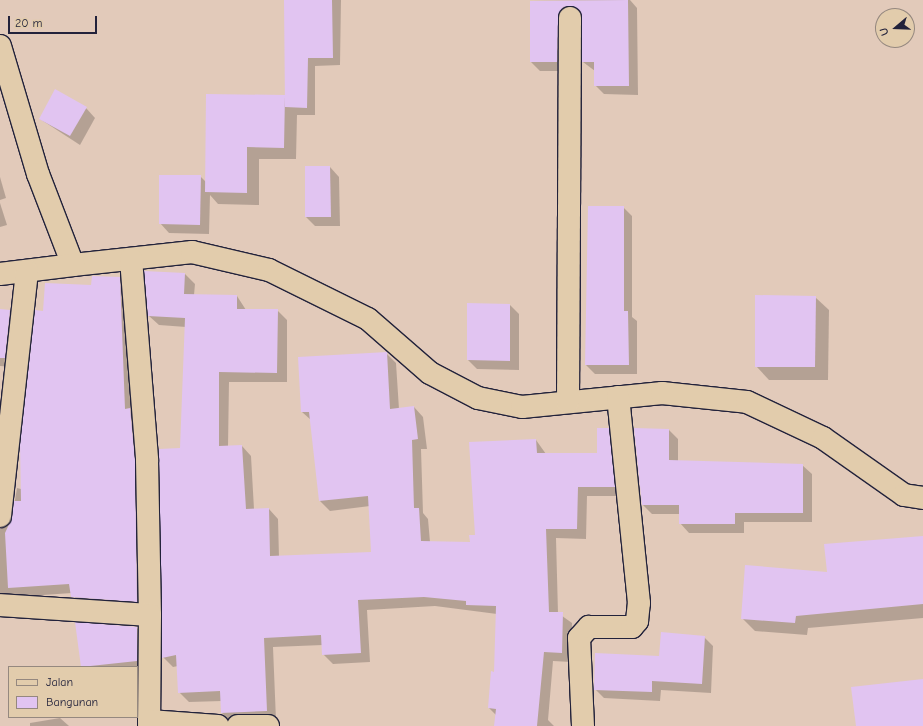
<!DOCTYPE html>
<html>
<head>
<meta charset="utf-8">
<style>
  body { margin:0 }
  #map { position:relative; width:923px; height:726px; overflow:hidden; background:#e2caba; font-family:"Comic Neue",sans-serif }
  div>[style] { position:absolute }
  .shadow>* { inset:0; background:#0003 }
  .building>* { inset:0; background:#e1c4f1 }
  .roads { filter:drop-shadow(1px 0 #22223b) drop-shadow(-1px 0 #22223b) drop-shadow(0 1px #22223b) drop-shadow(0 -1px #22223b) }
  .minor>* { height:22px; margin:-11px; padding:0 11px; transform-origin:11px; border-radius:11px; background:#e2ccac }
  span { translate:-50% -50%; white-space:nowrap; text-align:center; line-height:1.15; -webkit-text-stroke:4px #e2ccac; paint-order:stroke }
  .legend { position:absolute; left:8px; top:666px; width:130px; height:52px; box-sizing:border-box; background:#e2ccac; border:1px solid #95887f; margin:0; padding:5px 7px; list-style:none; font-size:12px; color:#22223b }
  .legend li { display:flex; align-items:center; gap:8px; height:20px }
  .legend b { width:20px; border:1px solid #95887f }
  .north { position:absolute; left:875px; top:8px; width:40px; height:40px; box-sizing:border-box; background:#e2ccac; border:1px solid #95887f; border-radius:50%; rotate:251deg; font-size:11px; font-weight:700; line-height:16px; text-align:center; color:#22223b }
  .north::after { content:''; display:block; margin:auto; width:14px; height:18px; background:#22223b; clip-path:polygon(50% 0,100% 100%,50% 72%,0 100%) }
  .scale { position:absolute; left:8px; top:16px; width:89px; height:18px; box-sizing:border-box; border:2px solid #22223b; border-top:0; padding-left:5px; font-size:12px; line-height:14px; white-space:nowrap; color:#22223b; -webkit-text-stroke:3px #e2ccac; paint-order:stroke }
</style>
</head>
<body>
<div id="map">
  <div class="shadow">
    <i style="clip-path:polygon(285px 0,341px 0,340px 65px,315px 66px,315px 115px,297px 115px,296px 159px,259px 159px,259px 205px,218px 204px,210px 195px,209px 234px,169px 233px,160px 223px,200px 176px,206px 182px,207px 95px,286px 98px)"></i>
    <i style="clip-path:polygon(630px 0,637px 8px,638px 95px,604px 94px,595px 85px,595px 71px,583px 62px,581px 14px,573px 16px,566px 71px,540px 71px,531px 62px,531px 1px)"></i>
    <i style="clip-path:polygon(86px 108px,95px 118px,80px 145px,40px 119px)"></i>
    <i style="clip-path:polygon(330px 167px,339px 177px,340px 226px,315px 226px,306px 217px)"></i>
    <i style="clip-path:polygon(0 177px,6px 198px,0 200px)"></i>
    <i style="clip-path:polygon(0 203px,7px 225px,0 227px)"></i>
    <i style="clip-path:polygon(623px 207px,632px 216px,632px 317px,637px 321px,637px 374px,595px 374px,586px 365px)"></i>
    <i style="clip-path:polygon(185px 274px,195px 284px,194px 295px,237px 296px,246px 310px,277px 310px,287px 320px,287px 382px,229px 382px,228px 447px,242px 446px,251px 456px,254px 509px,269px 509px,278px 519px,279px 557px,372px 553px,370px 506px,330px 511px,320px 501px,311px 420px,302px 412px,386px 353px,396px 363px,399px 409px,414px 407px,423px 417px,427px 449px,421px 449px,423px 513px,428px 519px,430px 542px,471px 543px,476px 536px,470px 443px,536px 440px,546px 454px,598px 454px,608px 429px,618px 439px,624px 496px,587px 496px,586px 539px,556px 538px,558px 613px,572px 623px,571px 662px,553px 661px,548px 720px,554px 726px,496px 726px,496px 715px,489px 708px,495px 673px,497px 614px,435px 606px,367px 610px,370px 662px,333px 664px,323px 654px,323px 645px,273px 647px,276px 720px,232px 723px,222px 713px,222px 701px,189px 702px,179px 692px,178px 666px,173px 667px,163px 657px,181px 449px,186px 327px,159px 325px,149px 316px)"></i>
    <i style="clip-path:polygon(119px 278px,129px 288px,146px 610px,81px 606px,72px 593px,0 598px,0 529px,11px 524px,17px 488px,21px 489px,44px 312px,92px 286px)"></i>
    <i style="clip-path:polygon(815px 297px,829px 310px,828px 380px,769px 380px,756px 366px)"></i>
    <i style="clip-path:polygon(510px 305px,519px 314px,519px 370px,477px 369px,468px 360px)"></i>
    <i style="clip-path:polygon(0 310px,10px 311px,19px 320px,14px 367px,0 366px)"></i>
    <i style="clip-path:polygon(669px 430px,678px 439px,678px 461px,802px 465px,812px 474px,812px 522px,744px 522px,744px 533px,689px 533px,680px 523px,680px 514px,652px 514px,642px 504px)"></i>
    <i style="clip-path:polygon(923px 537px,923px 618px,808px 628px,807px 635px,755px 631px,742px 618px,828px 573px)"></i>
    <i style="clip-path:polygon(76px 624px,137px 628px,146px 637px,146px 670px,82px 667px)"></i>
    <i style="clip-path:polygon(704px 637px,713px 646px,711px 693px,661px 690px,660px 701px,604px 698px,595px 689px)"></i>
    <i style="clip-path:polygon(60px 718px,69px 726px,30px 726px,30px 723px)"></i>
  </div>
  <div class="building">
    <i style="clip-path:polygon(284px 0,332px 0,333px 58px,308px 58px,307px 108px,285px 107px)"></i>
    <i style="clip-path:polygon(628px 0,629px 86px,594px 86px,594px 62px,582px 62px,581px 12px,570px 6px,563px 7px,558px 18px,557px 62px,530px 62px,530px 1px)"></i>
    <i style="clip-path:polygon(55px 89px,87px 107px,70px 136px,39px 119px)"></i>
    <i style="clip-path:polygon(206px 94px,285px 95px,284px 148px,247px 147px,247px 193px,205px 192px)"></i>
    <i style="clip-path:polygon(305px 166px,330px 166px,331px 217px,305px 217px)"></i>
    <i style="clip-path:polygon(159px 175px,201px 175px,200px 225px,159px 224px)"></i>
    <i style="clip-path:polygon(588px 206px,624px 206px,624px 311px,628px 311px,629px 365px,585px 365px)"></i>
    <i style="clip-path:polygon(144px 271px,185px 273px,184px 294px,237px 295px,237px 309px,278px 309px,277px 373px,219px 372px,219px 446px,242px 445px,246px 509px,269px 508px,270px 556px,371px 552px,368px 496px,319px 501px,309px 412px,301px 412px,298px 357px,387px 352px,390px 409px,414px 406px,418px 439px,412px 440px,414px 508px,419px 508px,421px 541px,470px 542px,469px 535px,475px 535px,469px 442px,536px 439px,537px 453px,597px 453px,597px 428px,609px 428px,615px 487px,578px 487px,577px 529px,546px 529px,549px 612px,563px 612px,562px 653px,544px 652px,537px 726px,494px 726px,496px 709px,488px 708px,491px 671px,494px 672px,496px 606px,466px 605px,466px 601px,424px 597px,358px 600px,361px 653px,322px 655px,321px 635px,264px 638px,267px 711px,221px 713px,220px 691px,178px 693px,176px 655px,162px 658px,159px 449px,180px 448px,185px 318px,148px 316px)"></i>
    <i style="clip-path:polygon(92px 276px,120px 277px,125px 409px,130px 408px,135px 461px,137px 602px,71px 597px,69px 584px,8px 588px,5px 533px,12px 518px,14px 501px,21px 501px,20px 444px,35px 310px,43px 311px,45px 283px,91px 285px)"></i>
    <i style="clip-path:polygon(755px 295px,816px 296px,815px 367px,755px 367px)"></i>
    <i style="clip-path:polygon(467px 303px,510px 304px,510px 361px,467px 360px)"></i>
    <i style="clip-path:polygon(0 309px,10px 310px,5px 358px,0 358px)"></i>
    <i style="clip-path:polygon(634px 428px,669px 429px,669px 460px,803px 464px,803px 513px,735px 513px,735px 524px,679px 524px,679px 505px,642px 505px)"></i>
    <i style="clip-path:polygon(923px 536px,923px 604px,796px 616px,795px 623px,741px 619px,745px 565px,827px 572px,824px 544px)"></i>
    <i style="clip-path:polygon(75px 622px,137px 627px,137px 661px,81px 667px)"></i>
    <i style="clip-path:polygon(661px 632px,705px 636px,702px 684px,652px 681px,652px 692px,594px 690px,595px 653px,659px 656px)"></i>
    <i style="clip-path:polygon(923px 679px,923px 726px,856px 726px,851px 687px)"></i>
  </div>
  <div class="roads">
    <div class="minor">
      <i style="left:0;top:46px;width:134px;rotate:73.5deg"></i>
      <i style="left:38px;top:174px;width:97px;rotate:69deg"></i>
      <i style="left:73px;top:265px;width:120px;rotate:-6.2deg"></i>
      <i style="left:192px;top:252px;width:79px;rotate:13.2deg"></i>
      <i style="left:269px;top:270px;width:110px;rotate:26.3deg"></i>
      <i style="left:368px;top:319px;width:82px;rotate:41.1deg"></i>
      <i style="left:430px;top:373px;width:54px;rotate:27.5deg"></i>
      <i style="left:478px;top:398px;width:45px;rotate:11.6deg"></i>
      <i style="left:522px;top:407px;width:141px;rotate:-5.7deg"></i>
      <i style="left:662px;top:393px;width:85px;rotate:6deg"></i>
      <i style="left:747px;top:402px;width:84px;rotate:25.3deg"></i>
      <i style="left:823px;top:438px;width:99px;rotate:35.1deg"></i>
      <i style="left:904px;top:495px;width:19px;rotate:9deg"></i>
      <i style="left:131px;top:259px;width:202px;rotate:85.4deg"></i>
      <i style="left:147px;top:460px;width:155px;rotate:88.9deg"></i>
      <i style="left:0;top:274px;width:74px;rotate:-7deg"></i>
      <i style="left:568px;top:402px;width:384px;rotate:-89.7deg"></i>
      <i style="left:0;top:516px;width:246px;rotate:-83.7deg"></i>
      <i style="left:0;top:605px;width:150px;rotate:3.8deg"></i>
      <i style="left:150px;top:615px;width:111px;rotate:90.5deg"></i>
      <i style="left:149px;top:721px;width:69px;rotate:4.1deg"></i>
      <i style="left:238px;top:726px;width:30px"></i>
      <i style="left:583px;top:726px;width:88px;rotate:-92.6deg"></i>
      <i style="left:579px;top:638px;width:15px;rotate:-48deg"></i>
      <i style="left:589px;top:627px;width:43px"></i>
      <i style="left:632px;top:627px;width:8px;rotate:-50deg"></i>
      <i style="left:637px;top:621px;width:18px;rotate:-84deg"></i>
      <i style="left:639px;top:603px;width:207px;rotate:-95.8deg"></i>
    </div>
  </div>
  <ul class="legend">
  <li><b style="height:5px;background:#e2ccac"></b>Jalan</li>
  <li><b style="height:11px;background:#e1c4f1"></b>Bangunan</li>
  </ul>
  <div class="north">U</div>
  <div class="scale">20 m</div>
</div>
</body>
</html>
